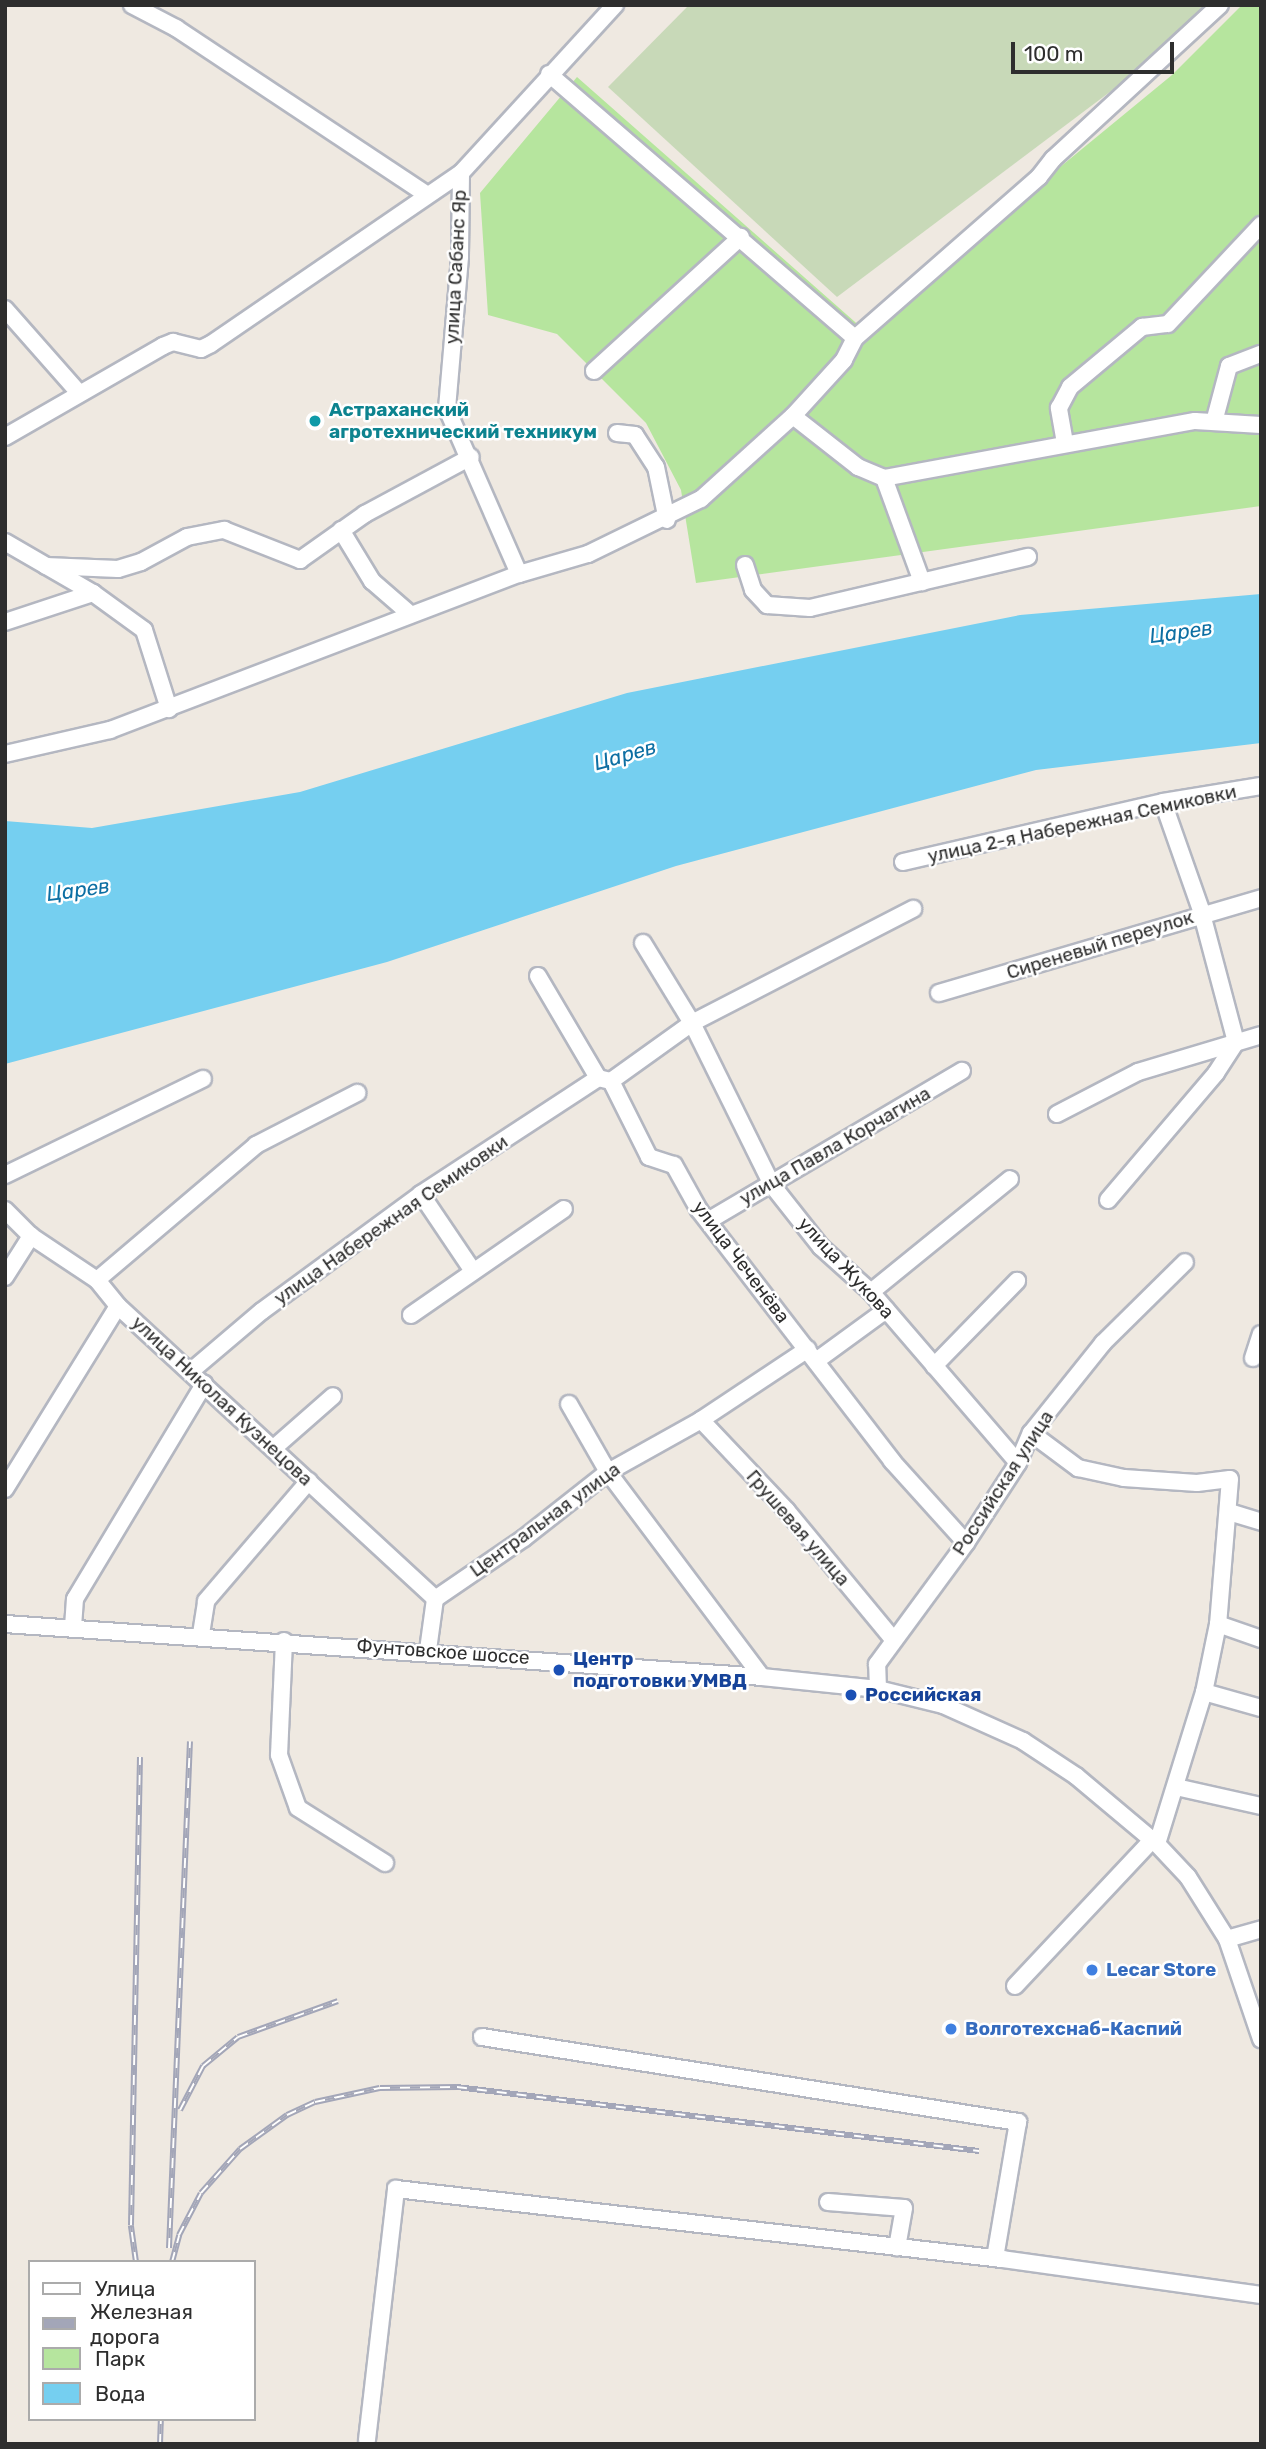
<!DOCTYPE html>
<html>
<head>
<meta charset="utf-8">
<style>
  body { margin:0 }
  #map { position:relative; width:1266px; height:2449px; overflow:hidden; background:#efe9e1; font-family:Rubik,sans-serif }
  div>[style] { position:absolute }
  .green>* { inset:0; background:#b6e59e }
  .cemetery>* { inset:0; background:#c8d9b8 }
  .water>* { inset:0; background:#75cff0 }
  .roads { filter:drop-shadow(2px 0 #b4b7c1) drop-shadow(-2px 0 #b4b7c1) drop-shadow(0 2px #b4b7c1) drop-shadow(0 -2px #b4b7c1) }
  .minor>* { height:16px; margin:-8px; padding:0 8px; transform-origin:8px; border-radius:8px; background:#fff }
  .rail>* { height:6px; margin-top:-3px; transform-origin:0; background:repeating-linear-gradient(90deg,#fff 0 10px,#a3a6b8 0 20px); box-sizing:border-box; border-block:2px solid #a3a6b8 }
  .dots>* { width:19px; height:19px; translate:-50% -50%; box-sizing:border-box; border:4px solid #fff; border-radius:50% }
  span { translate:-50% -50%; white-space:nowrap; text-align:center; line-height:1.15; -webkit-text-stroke:5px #fff; paint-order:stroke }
  .street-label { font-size:19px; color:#2e2e2e }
  .culture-label { font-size:19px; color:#0d838f; font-weight:700 }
  .left { translate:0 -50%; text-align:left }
  .transit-label { font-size:19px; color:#164399; font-weight:700 }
  .shop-label { font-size:19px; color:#366cbe; font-weight:700 }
  .water-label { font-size:21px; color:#0d6fa3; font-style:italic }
  .frame { position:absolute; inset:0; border:7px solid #2e2e2e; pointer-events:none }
  .legend { position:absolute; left:28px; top:2260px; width:228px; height:161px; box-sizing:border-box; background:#fff; border:2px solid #ababab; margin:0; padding:9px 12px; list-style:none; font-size:21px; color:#2e2e2e }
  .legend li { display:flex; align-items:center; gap:14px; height:35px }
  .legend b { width:35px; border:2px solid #ababab }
  .scale { position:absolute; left:1011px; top:42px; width:163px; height:32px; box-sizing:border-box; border:4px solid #2e2e2e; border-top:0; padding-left:9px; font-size:21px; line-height:24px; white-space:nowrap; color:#2e2e2e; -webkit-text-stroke:5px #fff; paint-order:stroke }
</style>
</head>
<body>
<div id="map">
  <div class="green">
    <i style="clip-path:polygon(1242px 5px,1261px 5px,1261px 506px,696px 583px,681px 490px,646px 423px,557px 334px,488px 315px,480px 193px,577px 77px,863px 329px,1172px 75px)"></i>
  </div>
  <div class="cemetery">
    <i style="clip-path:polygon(689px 5px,1209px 5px,1155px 58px,837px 297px,608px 87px)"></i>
  </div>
  <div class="water">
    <i style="clip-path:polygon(1261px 594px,1261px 743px,1036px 770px,676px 866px,387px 962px,5px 1064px,5px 821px,92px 828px,300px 792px,627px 693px,1020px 615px)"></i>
  </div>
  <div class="roads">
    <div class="minor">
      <i style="left:132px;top:5px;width:50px;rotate:27.6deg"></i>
      <i style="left:176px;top:28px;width:301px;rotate:33.6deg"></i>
      <i style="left:1220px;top:5px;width:227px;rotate:137.3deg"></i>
      <i style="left:1053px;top:159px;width:23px;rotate:128deg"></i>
      <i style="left:1039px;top:177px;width:244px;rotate:138.8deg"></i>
      <i style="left:855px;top:338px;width:25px;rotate:117deg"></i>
      <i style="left:844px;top:360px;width:76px;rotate:132.3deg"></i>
      <i style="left:793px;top:416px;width:83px;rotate:38.1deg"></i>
      <i style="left:858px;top:467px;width:28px;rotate:23deg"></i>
      <i style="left:884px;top:478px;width:316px;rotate:-10.4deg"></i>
      <i style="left:1195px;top:421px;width:66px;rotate:3.5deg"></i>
      <i style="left:549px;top:74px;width:404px;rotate:40.8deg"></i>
      <i style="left:461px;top:173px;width:84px;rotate:90.7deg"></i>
      <i style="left:460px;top:257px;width:153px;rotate:94.9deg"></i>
      <i style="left:447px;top:409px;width:180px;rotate:66.4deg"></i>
      <i style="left:5px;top:309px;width:112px;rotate:48.6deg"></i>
      <i style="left:594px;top:371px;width:199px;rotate:-42.4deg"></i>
      <i style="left:1214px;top:422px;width:58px;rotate:-75deg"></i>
      <i style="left:1229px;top:366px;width:34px;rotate:-21deg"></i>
      <i style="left:617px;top:433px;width:18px;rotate:6deg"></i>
      <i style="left:635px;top:435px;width:38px;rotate:57deg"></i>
      <i style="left:656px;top:467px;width:54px;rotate:78.3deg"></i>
      <i style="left:5px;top:437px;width:182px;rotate:-29.9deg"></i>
      <i style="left:163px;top:346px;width:11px;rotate:-22deg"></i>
      <i style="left:173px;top:342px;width:29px;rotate:14deg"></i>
      <i style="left:201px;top:349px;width:11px;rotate:-27deg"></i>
      <i style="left:211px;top:344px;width:303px;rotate:-34.4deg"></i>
      <i style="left:461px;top:173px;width:228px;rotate:-47.5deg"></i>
      <i style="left:1065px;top:443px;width:36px;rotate:-100deg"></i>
      <i style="left:1059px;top:408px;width:24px;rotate:-62deg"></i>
      <i style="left:1070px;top:387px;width:94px;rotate:-39.8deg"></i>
      <i style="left:1142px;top:327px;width:26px;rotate:-7deg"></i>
      <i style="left:1168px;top:324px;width:136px;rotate:-46.8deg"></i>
      <i style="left:884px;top:478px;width:111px;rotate:69.9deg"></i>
      <i style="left:341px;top:530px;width:60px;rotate:58.7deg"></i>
      <i style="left:372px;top:581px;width:50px;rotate:41deg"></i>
      <i style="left:5px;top:542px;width:102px;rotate:30.1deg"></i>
      <i style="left:93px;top:593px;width:63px;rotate:36deg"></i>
      <i style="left:144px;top:630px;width:83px;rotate:72.4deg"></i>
      <i style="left:745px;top:565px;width:26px;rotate:72deg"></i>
      <i style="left:753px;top:590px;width:21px;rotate:47deg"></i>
      <i style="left:767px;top:605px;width:43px;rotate:4deg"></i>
      <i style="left:810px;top:608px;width:224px;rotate:-13.2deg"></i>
      <i style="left:46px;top:566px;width:72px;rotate:2.4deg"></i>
      <i style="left:118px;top:569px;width:24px;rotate:-17deg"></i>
      <i style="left:141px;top:562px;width:52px;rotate:-28.5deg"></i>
      <i style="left:187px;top:537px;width:38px;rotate:-11deg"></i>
      <i style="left:224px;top:530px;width:82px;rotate:21.5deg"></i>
      <i style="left:300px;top:560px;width:80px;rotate:-35.3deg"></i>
      <i style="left:365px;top:514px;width:120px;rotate:-28.3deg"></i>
      <i style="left:5px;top:622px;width:93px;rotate:-18.2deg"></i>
      <i style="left:5px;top:754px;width:108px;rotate:-12.9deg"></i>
      <i style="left:110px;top:730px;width:438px;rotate:-20.9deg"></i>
      <i style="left:519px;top:574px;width:72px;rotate:-16.2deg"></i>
      <i style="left:588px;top:554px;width:126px;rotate:-26deg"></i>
      <i style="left:701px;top:499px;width:124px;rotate:-42.1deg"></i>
      <i style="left:903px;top:862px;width:267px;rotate:-13deg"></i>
      <i style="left:1163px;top:802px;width:99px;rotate:-9.3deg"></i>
      <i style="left:643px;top:943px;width:94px;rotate:58.5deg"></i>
      <i style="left:692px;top:1023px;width:181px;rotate:63.7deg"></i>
      <i style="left:772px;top:1185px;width:79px;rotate:51.7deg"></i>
      <i style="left:821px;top:1247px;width:67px;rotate:42deg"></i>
      <i style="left:871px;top:1292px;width:225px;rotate:49.3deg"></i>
      <i style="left:538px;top:976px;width:118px;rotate:59.5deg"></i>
      <i style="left:598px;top:1078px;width:13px;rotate:13deg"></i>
      <i style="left:611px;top:1081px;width:85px;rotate:63.4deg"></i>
      <i style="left:649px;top:1157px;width:26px;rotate:18deg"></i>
      <i style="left:674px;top:1165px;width:51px;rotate:60.9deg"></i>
      <i style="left:699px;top:1210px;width:317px;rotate:52.4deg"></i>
      <i style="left:892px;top:1461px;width:110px;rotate:47.9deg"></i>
      <i style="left:939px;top:993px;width:336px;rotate:-16.4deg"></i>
      <i style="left:611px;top:1081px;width:100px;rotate:-35.6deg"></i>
      <i style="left:692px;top:1023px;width:249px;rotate:-27.3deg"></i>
      <i style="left:1057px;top:1114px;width:91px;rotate:-27.4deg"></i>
      <i style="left:1138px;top:1072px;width:128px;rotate:-16.7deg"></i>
      <i style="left:5px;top:1175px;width:220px;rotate:-25.9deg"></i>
      <i style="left:421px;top:1194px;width:93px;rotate:56deg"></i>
      <i style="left:1108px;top:1200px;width:167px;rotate:-49.6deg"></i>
      <i style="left:1216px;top:1073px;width:37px;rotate:-57deg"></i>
      <i style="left:1236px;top:1042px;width:137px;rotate:-104.9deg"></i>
      <i style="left:1201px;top:910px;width:114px;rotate:-109.4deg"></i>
      <i style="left:5px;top:1210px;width:37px;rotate:45deg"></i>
      <i style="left:31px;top:1236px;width:79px;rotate:33.7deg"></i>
      <i style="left:97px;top:1280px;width:33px;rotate:51deg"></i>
      <i style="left:118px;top:1306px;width:432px;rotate:42.7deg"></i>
      <i style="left:708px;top:1221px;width:295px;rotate:-30.6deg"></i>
      <i style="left:5px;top:1277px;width:49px;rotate:-57.6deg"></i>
      <i style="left:97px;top:1280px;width:209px;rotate:-40.3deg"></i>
      <i style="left:256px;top:1145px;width:114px;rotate:-27.2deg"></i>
      <i style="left:871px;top:1292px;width:179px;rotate:-39.1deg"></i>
      <i style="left:411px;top:1315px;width:186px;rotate:-34.7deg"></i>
      <i style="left:1253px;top:1358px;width:25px;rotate:-72deg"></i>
      <i style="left:816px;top:1361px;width:87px;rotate:-36.1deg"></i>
      <i style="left:934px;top:1366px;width:119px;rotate:-45.7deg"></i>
      <i style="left:190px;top:1372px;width:94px;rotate:-40.3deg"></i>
      <i style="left:262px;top:1311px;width:197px;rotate:-36.3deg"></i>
      <i style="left:421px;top:1194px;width:212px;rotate:-33.2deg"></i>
      <i style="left:569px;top:1404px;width:78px;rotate:60.2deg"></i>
      <i style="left:608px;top:1472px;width:256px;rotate:53.1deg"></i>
      <i style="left:701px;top:1420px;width:125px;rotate:46.6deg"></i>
      <i style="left:787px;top:1511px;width:166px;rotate:50.4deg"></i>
      <i style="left:1031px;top:1433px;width:59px;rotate:36.7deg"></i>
      <i style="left:1078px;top:1468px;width:47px;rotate:12.3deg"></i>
      <i style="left:1124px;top:1478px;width:73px;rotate:3.9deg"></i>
      <i style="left:1197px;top:1483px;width:33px;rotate:-7deg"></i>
      <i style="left:1230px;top:1479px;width:145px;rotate:94.7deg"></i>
      <i style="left:1218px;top:1624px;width:69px;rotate:101.6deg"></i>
      <i style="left:1204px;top:1692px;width:159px;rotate:107.2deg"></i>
      <i style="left:275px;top:1447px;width:77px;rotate:-41.3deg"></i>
      <i style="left:5px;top:1489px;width:215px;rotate:-58.3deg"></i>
      <i style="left:1229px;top:1512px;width:34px;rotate:17deg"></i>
      <i style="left:5px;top:1624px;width:759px;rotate:4deg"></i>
      <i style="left:762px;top:1677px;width:117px;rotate:5.9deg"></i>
      <i style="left:878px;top:1689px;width:67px;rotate:13.8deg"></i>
      <i style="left:943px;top:1705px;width:88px;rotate:24.2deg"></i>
      <i style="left:1023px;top:1741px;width:64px;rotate:33.4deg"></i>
      <i style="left:1076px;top:1776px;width:106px;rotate:40deg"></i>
      <i style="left:1157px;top:1844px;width:45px;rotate:46.8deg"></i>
      <i style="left:1188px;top:1877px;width:73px;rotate:57.8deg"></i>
      <i style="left:1227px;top:1939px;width:106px;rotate:71.2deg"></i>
      <i style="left:1218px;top:1624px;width:46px;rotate:19.2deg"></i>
      <i style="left:73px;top:1627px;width:28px;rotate:-86deg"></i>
      <i style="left:75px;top:1599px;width:251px;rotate:-59deg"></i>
      <i style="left:201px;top:1634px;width:33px;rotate:-81deg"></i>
      <i style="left:206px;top:1601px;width:158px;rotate:-49.4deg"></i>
      <i style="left:284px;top:1641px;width:114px;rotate:92.5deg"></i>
      <i style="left:279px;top:1755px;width:56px;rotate:70.3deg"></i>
      <i style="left:298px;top:1808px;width:103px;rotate:32.3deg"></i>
      <i style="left:428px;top:1650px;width:51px;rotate:-82.2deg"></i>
      <i style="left:435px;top:1599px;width:108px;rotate:-34.4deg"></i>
      <i style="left:524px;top:1538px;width:107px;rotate:-38.2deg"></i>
      <i style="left:608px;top:1472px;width:107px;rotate:-29.2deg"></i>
      <i style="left:701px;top:1420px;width:128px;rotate:-33.6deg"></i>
      <i style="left:878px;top:1689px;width:25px;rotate:-92deg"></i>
      <i style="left:877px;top:1664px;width:150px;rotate:-53.7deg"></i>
      <i style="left:966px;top:1543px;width:95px;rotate:-57deg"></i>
      <i style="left:1018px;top:1463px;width:33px;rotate:-67deg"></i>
      <i style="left:1031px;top:1433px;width:115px;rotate:-51.3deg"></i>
      <i style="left:1103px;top:1343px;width:115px;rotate:-44.6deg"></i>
      <i style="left:1204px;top:1692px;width:59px;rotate:15.7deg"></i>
      <i style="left:1176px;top:1787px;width:87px;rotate:12.6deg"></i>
      <i style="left:1227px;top:1939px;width:35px;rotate:-16deg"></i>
      <i style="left:1015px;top:1986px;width:200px;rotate:-46.8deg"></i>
      <i style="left:482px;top:2037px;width:543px;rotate:9.01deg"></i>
      <i style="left:1018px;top:2122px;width:138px;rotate:99.6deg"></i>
      <i style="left:828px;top:2202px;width:76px;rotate:4.5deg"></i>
      <i style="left:904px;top:2208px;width:40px;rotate:100deg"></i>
      <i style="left:367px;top:2440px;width:253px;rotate:-83.4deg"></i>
      <i style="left:396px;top:2189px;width:610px;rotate:6.59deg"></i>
      <i style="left:1002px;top:2259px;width:261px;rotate:7.9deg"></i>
    </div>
  </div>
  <div class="rail">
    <i style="left:180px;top:2110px;width:50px;rotate:-62.4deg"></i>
    <i style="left:203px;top:2066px;width:45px;rotate:-39.6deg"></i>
    <i style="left:238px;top:2037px;width:106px;rotate:-19.8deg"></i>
    <i style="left:169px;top:2248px;width:507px;rotate:-87.63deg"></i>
    <i style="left:136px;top:2262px;width:37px;rotate:-98deg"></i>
    <i style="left:131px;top:2225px;width:468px;rotate:-88.9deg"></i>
    <i style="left:172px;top:2262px;width:28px;rotate:-75deg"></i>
    <i style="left:179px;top:2235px;width:47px;rotate:-62.4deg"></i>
    <i style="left:201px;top:2193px;width:59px;rotate:-48.4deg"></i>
    <i style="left:240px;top:2149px;width:58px;rotate:-35.9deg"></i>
    <i style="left:287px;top:2115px;width:31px;rotate:-25deg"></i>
    <i style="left:315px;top:2102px;width:66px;rotate:-12.2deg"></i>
    <i style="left:380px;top:2088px;width:77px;rotate:-0.7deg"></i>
    <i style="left:457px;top:2087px;width:526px;rotate:6.99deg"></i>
    <i style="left:160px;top:2444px;width:25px;rotate:-88deg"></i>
  </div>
  <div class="dots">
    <i style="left:315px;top:421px;background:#0f9aa8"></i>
    <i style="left:559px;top:1670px;background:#1a4fb4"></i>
    <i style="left:851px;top:1695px;background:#1a4fb4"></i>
    <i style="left:1092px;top:1970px;background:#3f7fe0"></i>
    <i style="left:951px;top:2029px;background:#3f7fe0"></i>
  </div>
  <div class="street-label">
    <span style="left:456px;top:267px;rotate:-87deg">улица Сабанс Яр</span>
    <span style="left:1082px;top:824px;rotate:-12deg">улица 2-я Набережная Семиковки</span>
    <span style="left:1100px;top:945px;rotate:-17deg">Сиреневый переулок</span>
    <span style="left:835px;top:1146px;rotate:-30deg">улица Павла Корчагина</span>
    <span style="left:391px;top:1220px;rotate:-35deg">улица Набережная Семиковки</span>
    <span style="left:741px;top:1262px;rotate:53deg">улица Чеченёва</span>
    <span style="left:846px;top:1268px;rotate:47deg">улица Жукова</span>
    <span style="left:222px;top:1401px;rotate:43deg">улица Николая Кузнецова</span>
    <span style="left:1003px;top:1483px;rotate:-57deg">Российская улица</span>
    <span style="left:545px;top:1520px;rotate:-36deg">Центральная улица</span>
    <span style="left:798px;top:1528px;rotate:49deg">Грушевая улица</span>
    <span style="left:443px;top:1652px;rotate:4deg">Фунтовское шоссе</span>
  </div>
  <div class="culture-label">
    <span class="left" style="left:329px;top:421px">Астраханский<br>агротехнический техникум</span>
  </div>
  <div class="transit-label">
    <span class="left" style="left:573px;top:1670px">Центр<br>подготовки УМВД</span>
    <span class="left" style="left:865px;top:1695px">Российская</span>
  </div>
  <div class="shop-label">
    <span class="left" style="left:1106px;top:1970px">Lecar Store</span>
    <span class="left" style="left:965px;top:2029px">Волготехснаб-Каспий</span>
  </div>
  <div class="water-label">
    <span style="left:1181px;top:632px;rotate:-8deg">Царев</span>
    <span style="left:625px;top:755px;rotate:-16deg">Царев</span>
    <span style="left:78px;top:890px;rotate:-8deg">Царев</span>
  </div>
  <div class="frame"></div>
  <ul class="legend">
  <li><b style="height:9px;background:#fff"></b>Улица</li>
  <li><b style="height:9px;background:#a3a6b8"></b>Железная дорога</li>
  <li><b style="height:19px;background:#b6e59e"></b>Парк</li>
  <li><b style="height:19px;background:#75cff0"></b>Вода</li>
  </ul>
  <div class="scale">100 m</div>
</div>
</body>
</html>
